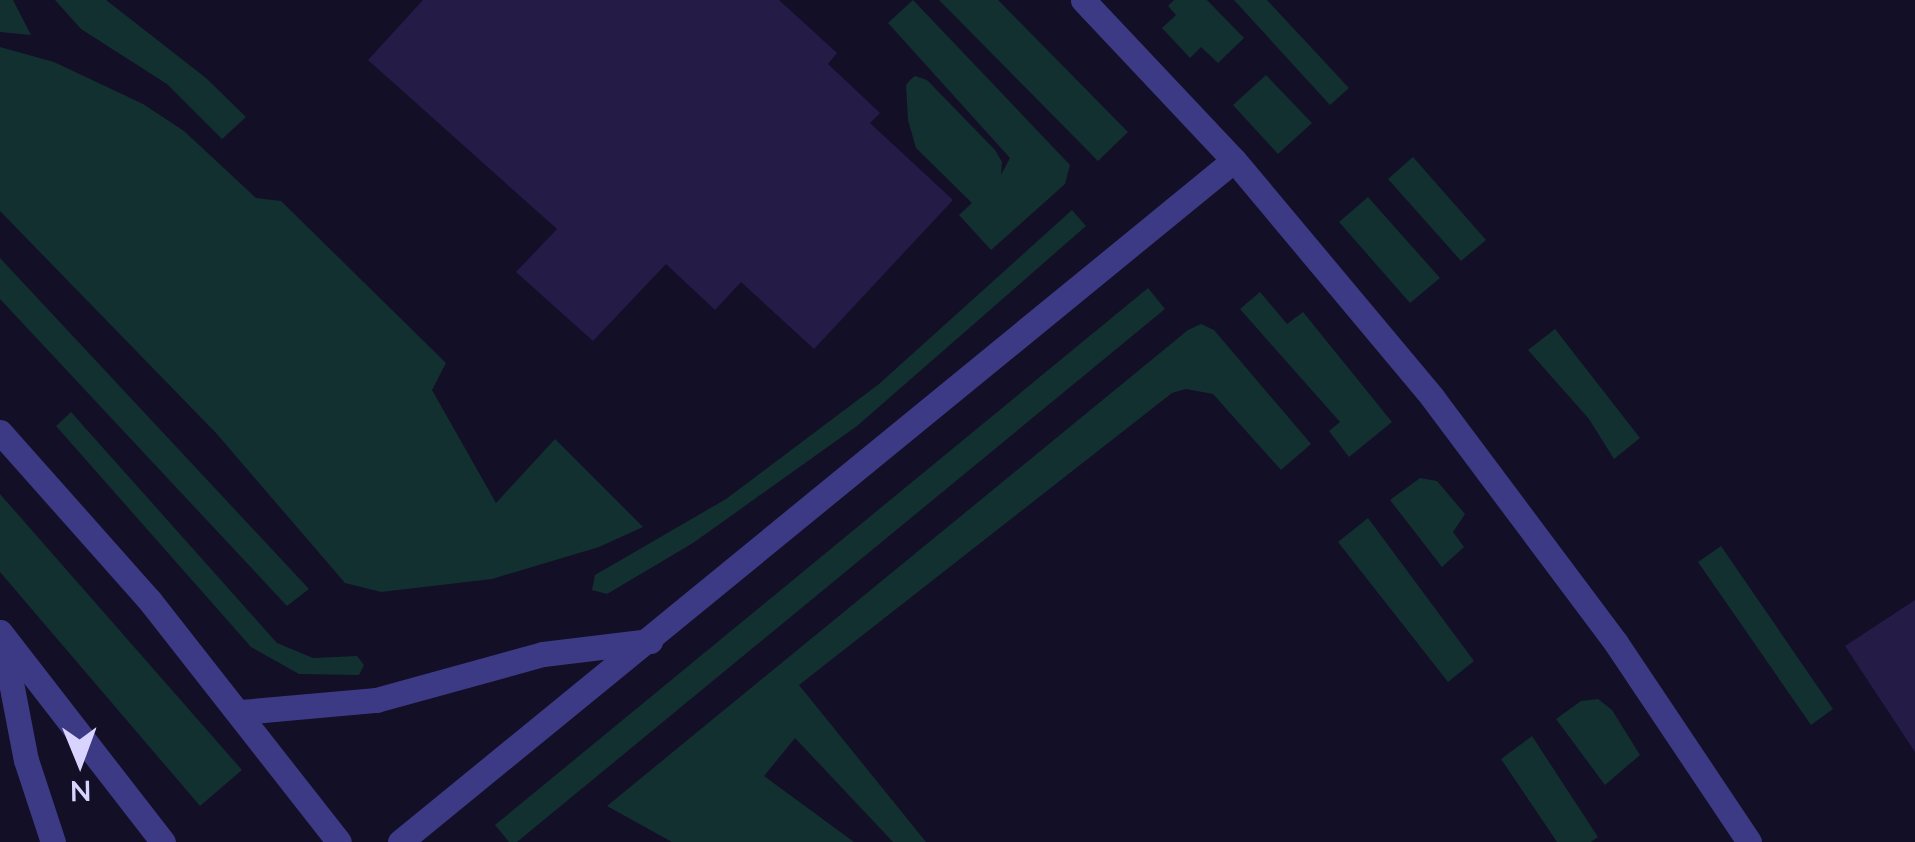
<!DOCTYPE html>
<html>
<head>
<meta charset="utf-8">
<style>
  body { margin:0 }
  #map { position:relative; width:1915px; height:842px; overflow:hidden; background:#130f26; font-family:Lato,sans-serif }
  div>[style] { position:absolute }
  .green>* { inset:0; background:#12302f }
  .building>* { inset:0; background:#241b47 }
  .minor>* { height:25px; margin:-12.5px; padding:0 12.5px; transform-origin:12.5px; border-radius:12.5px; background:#3d3a85 }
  span { translate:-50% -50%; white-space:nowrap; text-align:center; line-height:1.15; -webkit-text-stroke:8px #130f26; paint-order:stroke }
  .north { position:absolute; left:30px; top:712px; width:100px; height:100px; -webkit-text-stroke:8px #130f26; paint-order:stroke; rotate:179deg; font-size:28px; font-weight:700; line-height:40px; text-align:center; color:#d9d4ff }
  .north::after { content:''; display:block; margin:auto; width:35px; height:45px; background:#d9d4ff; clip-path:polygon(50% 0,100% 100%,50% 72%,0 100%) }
</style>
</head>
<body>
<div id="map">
  <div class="green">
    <i style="clip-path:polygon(0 0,13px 0,31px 35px,0 32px)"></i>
    <i style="clip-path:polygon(55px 0,106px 0,206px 78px,246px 117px,222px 139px,167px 84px,81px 29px)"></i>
    <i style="clip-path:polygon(913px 0,1070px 165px,1065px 184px,991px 250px,959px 215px,972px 203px,916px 148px,908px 120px,906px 85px,910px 80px,915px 76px,927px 80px,995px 150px,1002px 162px,1001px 175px,1010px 158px,888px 23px)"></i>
    <i style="clip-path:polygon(939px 0,998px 0,1128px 132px,1098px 161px)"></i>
    <i style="clip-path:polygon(1174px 0,1207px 0,1244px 38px,1218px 63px,1201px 47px,1190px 58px,1162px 28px,1176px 15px,1168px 6px)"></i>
    <i style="clip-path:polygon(1234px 0,1267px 0,1349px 88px,1330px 105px)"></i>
    <i style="clip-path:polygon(0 47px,54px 62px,143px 104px,184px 131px,256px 198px,281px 201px,446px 363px,432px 390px,496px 503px,555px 439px,643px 527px,599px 547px,492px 579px,381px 592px,345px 583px,216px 433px,0 211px)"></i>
    <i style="clip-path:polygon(1266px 75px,1312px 123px,1278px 154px,1233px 105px)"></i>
    <i style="clip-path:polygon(1413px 157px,1486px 240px,1461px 261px,1388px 179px)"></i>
    <i style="clip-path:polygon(1368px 197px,1440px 278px,1410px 303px,1339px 222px)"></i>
    <i style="clip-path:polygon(1072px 210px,1086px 226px,857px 426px,693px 543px,607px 594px,592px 590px,595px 575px,726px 499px,879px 384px)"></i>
    <i style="clip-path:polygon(0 258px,309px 589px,287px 606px,0 299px)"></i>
    <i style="clip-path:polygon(1148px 288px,1165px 309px,517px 842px,509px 842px,495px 825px)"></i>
    <i style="clip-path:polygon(1260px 292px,1287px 324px,1303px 312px,1392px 422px,1349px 457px,1329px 431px,1340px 422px,1240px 309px)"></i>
    <i style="clip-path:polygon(1201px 324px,1214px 330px,1311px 444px,1281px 470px,1213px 394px,1186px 389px,1172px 393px,799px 685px,926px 842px,893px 842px,795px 738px,764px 776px,854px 842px,672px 842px,607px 806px,1188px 330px)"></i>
    <i style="clip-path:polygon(1555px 329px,1640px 438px,1614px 459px,1589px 419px,1528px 350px)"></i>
    <i style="clip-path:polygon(71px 412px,277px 643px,313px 658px,357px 656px,364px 665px,359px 675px,299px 674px,251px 647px,56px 426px)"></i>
    <i style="clip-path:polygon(1420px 478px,1437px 481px,1465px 514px,1453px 532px,1464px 547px,1442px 567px,1390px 500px)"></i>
    <i style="clip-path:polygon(0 494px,242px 770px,200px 806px,0 572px)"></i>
    <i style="clip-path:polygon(1368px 518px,1474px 661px,1448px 682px,1338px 542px)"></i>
    <i style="clip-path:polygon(1721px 546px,1833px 709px,1811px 725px,1698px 562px)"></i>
    <i style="clip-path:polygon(1598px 699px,1612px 710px,1640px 755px,1605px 785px,1556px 719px,1581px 701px)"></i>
    <i style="clip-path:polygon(1532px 736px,1598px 837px,1591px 842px,1557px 842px,1501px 759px)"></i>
  </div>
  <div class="building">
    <i style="clip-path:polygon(423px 0,779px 0,837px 53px,828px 64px,880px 113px,870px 123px,953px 200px,814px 349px,741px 282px,715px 310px,666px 264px,593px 341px,516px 272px,557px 229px,368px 60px)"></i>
    <i style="clip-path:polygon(1915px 600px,1915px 752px,1845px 646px)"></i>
  </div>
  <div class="minor">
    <i style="left:1083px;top:0;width:220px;rotate:46.7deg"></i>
    <i style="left:1234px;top:160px;width:309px;rotate:50.1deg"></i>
    <i style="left:1432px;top:397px;width:307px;rotate:53.2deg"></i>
    <i style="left:1616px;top:643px;width:239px;rotate:56.2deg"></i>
    <i style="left:0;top:432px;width:226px;rotate:48.4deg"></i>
    <i style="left:150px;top:601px;width:306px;rotate:51.9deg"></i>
    <i style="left:0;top:632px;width:266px;rotate:52.2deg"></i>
    <i style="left:3px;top:641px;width:121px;rotate:79.1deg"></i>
    <i style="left:26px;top:760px;width:86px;rotate:71.8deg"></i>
    <i style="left:241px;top:712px;width:136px;rotate:-5.1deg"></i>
    <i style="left:376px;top:700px;width:173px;rotate:-15.4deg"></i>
    <i style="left:543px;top:654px;width:108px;rotate:-6.9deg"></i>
    <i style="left:400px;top:842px;width:1077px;rotate:-39.27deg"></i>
  </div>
  <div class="north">N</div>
</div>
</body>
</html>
